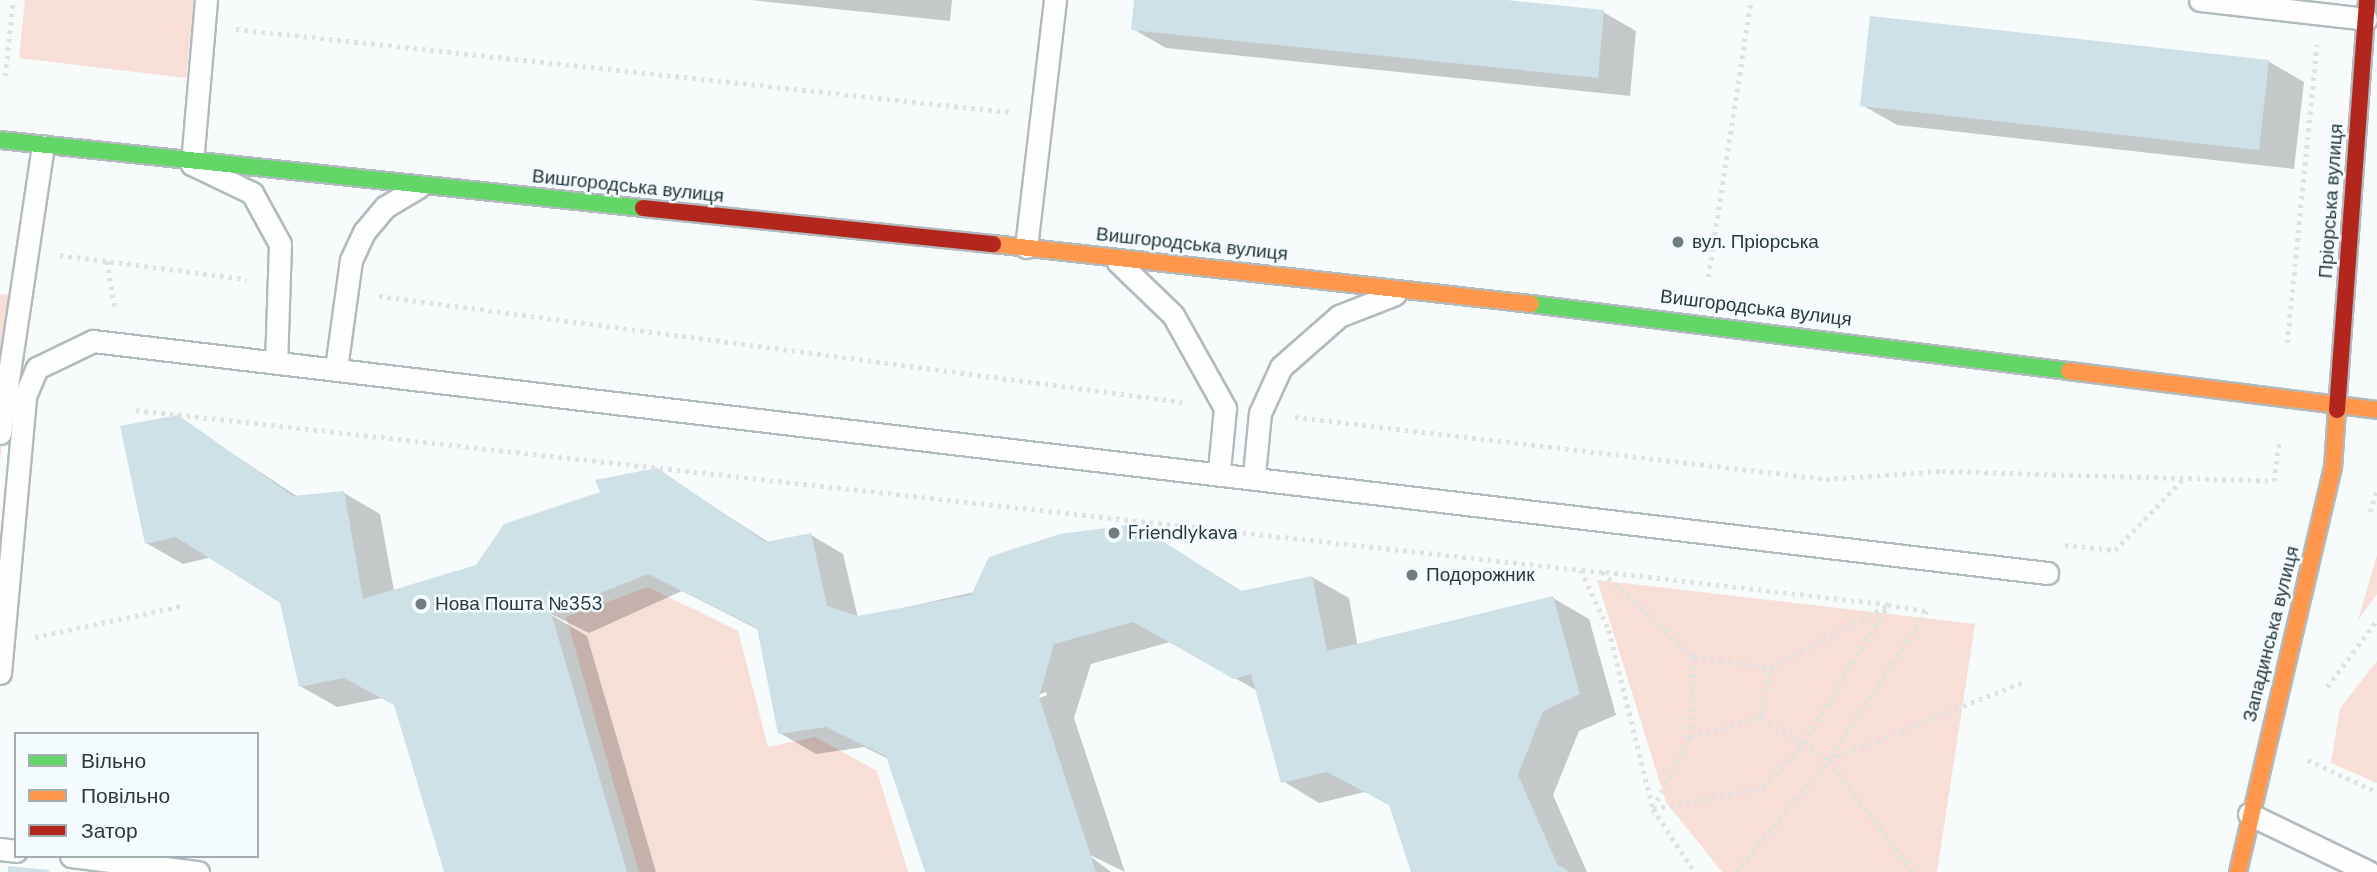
<!DOCTYPE html>
<html>
<head>
<meta charset="utf-8">
<style>
  body { margin:0 }
  #map { position:relative; width:2377px; height:872px; overflow:hidden; background:#f7fbfc; font-family:"DM Sans",sans-serif }
  div>[style] { position:absolute }
  .green>* { inset:0; background:#f7ded6 }
  .shadow>* { inset:0; background:#0003 }
  .building>* { inset:0; background:#cde1e7 }
  .path>* { height:4.5px; margin-top:-2.25px; transform-origin:0; background:repeating-linear-gradient(90deg,#e0e2e2 0 3.5px,transparent 0 8.5px) }
  .roads { filter:drop-shadow(2px 0 #b1babc) drop-shadow(-2px 0 #b1babc) drop-shadow(0 2px #b1babc) drop-shadow(0 -2px #b1babc) }
  .lane>* { height:21px; margin:-10.5px; padding:0 10.5px; transform-origin:10.5px; border-radius:10.5px; background:#fefeff }
  .fast>* { height:16px; margin:-8px; padding:0 8px; transform-origin:8px; border-radius:8px; background:#63d668 }
  .slow>* { height:16px; margin:-8px; padding:0 8px; transform-origin:8px; border-radius:8px; background:#ff974d }
  .jam>* { height:16px; margin:-8px; padding:0 8px; transform-origin:8px; border-radius:8px; background:#b3261e }
  .dots>* { width:19px; height:19px; translate:-50% -50%; box-sizing:border-box; border:4px solid #f4fcff; border-radius:50% }
  span { translate:-50% -50%; white-space:nowrap; text-align:center; line-height:1.15; -webkit-text-stroke:5px #f4fcff; paint-order:stroke }
  .street-label { font-size:19px; color:#28383d }
  .poi-label { font-size:19px; color:#28383d }
  .left { translate:0 -50%; text-align:left }
  .legend { position:absolute; left:14px; top:732px; width:245px; height:126px; box-sizing:border-box; background:#f4fcff; border:2px solid #a2aeb1; margin:0; padding:9px 12px; list-style:none; font-size:21px; color:#28383d }
  .legend li { display:flex; align-items:center; gap:14px; height:35px }
  .legend b { width:35px; border:2px solid #a2aeb1 }
</style>
</head>
<body>
<div id="map">
  <div class="green">
    <i style="clip-path:polygon(25px 0,194px 0,186px 78px,19px 58px)"></i>
    <i style="clip-path:polygon(0 294px,18px 296px,0 462px)"></i>
    <i style="clip-path:polygon(2377px 555px,2377px 594px,2358px 620px)"></i>
    <i style="clip-path:polygon(1597px 580px,1975px 624px,1937px 872px,1722px 872px,1666px 802px)"></i>
    <i style="clip-path:polygon(648px 587px,738px 631px,768px 747px,815px 737px,877px 771px,908px 872px,639px 872px,566px 617px)"></i>
    <i style="clip-path:polygon(2377px 661px,2377px 783px,2331px 763px,2340px 708px)"></i>
  </div>
  <div class="shadow">
    <i style="clip-path:polygon(751px 0,952px 0,950px 21px)"></i>
    <i style="clip-path:polygon(1136px 0,1489px 0,1603px 12px,1636px 31px,1630px 96px,1166px 48px,1133px 29px)"></i>
    <i style="clip-path:polygon(2268px 61px,2304px 82px,2294px 169px,1897px 125px,1862px 105px)"></i>
    <i style="clip-path:polygon(evenodd,177px 417px,298px 497px,344px 493px,380px 514px,394px 591px,477px 566px,602px 494px,656px 470px,770px 543px,811px 535px,843px 554px,858px 618px,1172px 548px,1243px 592px,1312px 577px,1349px 598px,1358px 648px,1553px 598px,1589px 619px,1616px 715px,1579px 731px,1553px 795px,1587px 872px,1413px 872px,1391px 806px,1365px 792px,1319px 803px,1283px 781px,1258px 691px,1170px 642px,1091px 664px,1074px 718px,1125px 872px,1086px 853px,1111px 872px,927px 872px,889px 759px,864px 747px,816px 754px,780px 733px,759px 630px,682px 591px,589px 633px,543px 610px,587px 636px,656px 872px,446px 872px,396px 706px,382px 698px,337px 707px,300px 686px,282px 602px,212px 557px,183px 564px,146px 543px,177px 417px,1046px 692px,1047px 695px,921px 744px,920px 741px,1046px 692px)"></i>
  </div>
  <div class="building">
    <i style="clip-path:polygon(1134px 0,1506px 0,1604px 10px,1598px 78px,1131px 30px)"></i>
    <i style="clip-path:polygon(1870px 16px,2269px 60px,2259px 150px,1860px 106px)"></i>
    <i style="clip-path:polygon(178px 415px,293px 496px,344px 491px,363px 599px,476px 565px,504px 524px,600px 492px,595px 480px,657px 468px,766px 542px,811px 533px,827px 606px,858px 616px,971px 595px,989px 557px,1060px 534px,1136px 524px,1241px 591px,1312px 576px,1327px 651px,1553px 596px,1580px 694px,1543px 711px,1518px 775px,1557px 864px,1569px 872px,1411px 872px,1389px 805px,1327px 772px,1281px 783px,1251px 674px,1234px 679px,1133px 622px,1054px 644px,1039px 697px,1096px 872px,925px 872px,886px 756px,826px 727px,778px 734px,757px 628px,648px 574px,551px 613px,627px 872px,444px 872px,394px 705px,344px 678px,299px 687px,280px 603px,176px 537px,145px 544px,120px 426px)"></i>
    <i style="clip-path:polygon(8px 866px,49px 870px,49px 872px,8px 872px)"></i>
  </div>
  <div class="path">
    <i style="left:236px;top:29px;width:778px;rotate:6.12deg"></i>
    <i style="left:5px;top:76px;width:76px;rotate:-84deg"></i>
    <i style="left:60px;top:255px;width:188px;rotate:7.4deg"></i>
    <i style="left:107px;top:261px;width:49px;rotate:80.5deg"></i>
    <i style="left:1708px;top:277px;width:280px;rotate:-81.2deg"></i>
    <i style="left:379px;top:296px;width:810px;rotate:7.52deg"></i>
    <i style="left:2287px;top:343px;width:300px;rotate:-84.3deg"></i>
    <i style="left:136px;top:410px;width:1454px;rotate:6.32deg"></i>
    <i style="left:1581px;top:570px;width:66px;rotate:65deg"></i>
    <i style="left:1609px;top:630px;width:184px;rotate:76.2deg"></i>
    <i style="left:1653px;top:809px;width:76px;rotate:56.3deg"></i>
    <i style="left:1295px;top:417px;width:535px;rotate:6.66deg"></i>
    <i style="left:1826px;top:479px;width:116px;rotate:-3.9deg"></i>
    <i style="left:1942px;top:471px;width:332px;rotate:1.7deg"></i>
    <i style="left:2274px;top:481px;width:41px;rotate:-83deg"></i>
    <i style="left:2370px;top:512px;width:24px;rotate:-73deg"></i>
    <i style="left:2065px;top:545px;width:50px;rotate:5.7deg"></i>
    <i style="left:2115px;top:550px;width:98px;rotate:-46.2deg"></i>
    <i style="left:1582px;top:570px;width:20px;rotate:6deg"></i>
    <i style="left:35px;top:637px;width:153px;rotate:-12deg"></i>
    <i style="left:1694px;top:657px;width:77px;rotate:8.2deg"></i>
    <i style="left:1770px;top:668px;width:134px;rotate:-28.1deg"></i>
    <i style="left:1888px;top:605px;width:288px;rotate:-173.4deg"></i>
    <i style="left:1602px;top:572px;width:125px;rotate:42.7deg"></i>
    <i style="left:1694px;top:657px;width:80px;rotate:92.9deg"></i>
    <i style="left:1690px;top:737px;width:81px;rotate:117.2deg"></i>
    <i style="left:1653px;top:809px;width:112px;rotate:-11.3deg"></i>
    <i style="left:1763px;top:787px;width:59px;rotate:-47.7deg"></i>
    <i style="left:1803px;top:743px;width:31px;rotate:33deg"></i>
    <i style="left:1829px;top:760px;width:140px;rotate:53.1deg"></i>
    <i style="left:2327px;top:687px;width:84px;rotate:-53.3deg"></i>
    <i style="left:1761px;top:717px;width:49px;rotate:31.8deg"></i>
    <i style="left:1803px;top:743px;width:162px;rotate:-58.4deg"></i>
    <i style="left:1888px;top:605px;width:39px;rotate:9deg"></i>
    <i style="left:1927px;top:611px;width:178px;rotate:123.3deg"></i>
    <i style="left:1690px;top:737px;width:74px;rotate:-15.7deg"></i>
    <i style="left:1761px;top:717px;width:50px;rotate:-79.6deg"></i>
    <i style="left:2308px;top:760px;width:76px;rotate:24.9deg"></i>
    <i style="left:1736px;top:872px;width:146px;rotate:-50.3deg"></i>
    <i style="left:1829px;top:760px;width:212px;rotate:-21.9deg"></i>
  </div>
  <div class="roads">
    <div class="lane">
      <i style="left:206px;top:0;width:165px;rotate:94.9deg"></i>
      <i style="left:192px;top:164px;width:67px;rotate:25.8deg"></i>
      <i style="left:252px;top:193px;width:58px;rotate:61.2deg"></i>
      <i style="left:280px;top:244px;width:118px;rotate:91.9deg"></i>
      <i style="left:2200px;top:0;width:167px;rotate:6.5deg"></i>
      <i style="left:1026px;top:247px;width:249px;rotate:-83.3deg"></i>
      <i style="left:1118px;top:262px;width:76px;rotate:43.9deg"></i>
      <i style="left:1173px;top:315px;width:107px;rotate:60.8deg"></i>
      <i style="left:1225px;top:408px;width:62px;rotate:95.5deg"></i>
      <i style="left:336px;top:368px;width:109px;rotate:-82.1deg"></i>
      <i style="left:351px;top:260px;width:31px;rotate:-65deg"></i>
      <i style="left:364px;top:232px;width:33px;rotate:-50deg"></i>
      <i style="left:385px;top:207px;width:39px;rotate:-31deg"></i>
      <i style="left:0;top:433px;width:290px;rotate:-81.5deg"></i>
      <i style="left:1254px;top:475px;width:62px;rotate:-84.5deg"></i>
      <i style="left:1260px;top:413px;width:51px;rotate:-65.5deg"></i>
      <i style="left:1281px;top:367px;width:77px;rotate:-41.3deg"></i>
      <i style="left:1339px;top:316px;width:60px;rotate:-21.4deg"></i>
      <i style="left:0;top:673px;width:278px;rotate:-84.8deg"></i>
      <i style="left:25px;top:396px;width:30px;rotate:-67deg"></i>
      <i style="left:37px;top:368px;width:62px;rotate:-25.7deg"></i>
      <i style="left:93px;top:341px;width:1968px;rotate:6.77deg"></i>
      <i style="left:2249px;top:814px;width:133px;rotate:25.8deg"></i>
      <i style="left:0;top:849px;width:16px;rotate:7deg"></i>
      <i style="left:71px;top:856px;width:128px;rotate:7.2deg"></i>
    </div>
    <div class="fast">
      <i style="left:0;top:140px;width:647px;rotate:6.04deg"></i>
      <i style="left:1531px;top:304px;width:542px;rotate:7.1deg"></i>
    </div>
    <div class="slow">
      <i style="left:993px;top:244px;width:541px;rotate:6.36deg"></i>
      <i style="left:2069px;top:371px;width:310px;rotate:7.2deg"></i>
      <i style="left:2238px;top:872px;width:415px;rotate:-76.8deg"></i>
      <i style="left:2333px;top:468px;width:58px;rotate:-86.1deg"></i>
    </div>
    <div class="jam">
      <i style="left:643px;top:208px;width:352px;rotate:5.9deg"></i>
      <i style="left:2337px;top:410px;width:411px;rotate:-85.8deg"></i>
    </div>
  </div>
  <div class="dots">
    <i style="left:1678px;top:242px;background:#707c80"></i>
    <i style="left:1114px;top:533px;background:#707c80"></i>
    <i style="left:1412px;top:575px;background:#707c80"></i>
    <i style="left:421px;top:604px;background:#707c80"></i>
  </div>
  <div class="street-label">
    <span style="left:628px;top:186px;rotate:6deg">Вишгородська вулиця</span>
    <span style="left:2331px;top:201px;rotate:-86deg">Пріорська вулиця</span>
    <span style="left:1192px;top:244px;rotate:6deg">Вишгородська вулиця</span>
    <span style="left:1756px;top:308px;rotate:7deg">Вишгородська вулиця</span>
    <span style="left:2271px;top:634px;rotate:-76deg">Западинська вулиця</span>
  </div>
  <div class="poi-label">
    <span class="left" style="left:1692px;top:242px">вул. Пріорська</span>
    <span class="left" style="left:1128px;top:533px">Friendlykava</span>
    <span class="left" style="left:1426px;top:575px">Подорожник</span>
    <span class="left" style="left:435px;top:604px">Нова Пошта №353</span>
  </div>
  <ul class="legend">
  <li><b style="height:9px;background:#63d668"></b>Вільно</li>
  <li><b style="height:9px;background:#ff974d"></b>Повільно</li>
  <li><b style="height:9px;background:#b3261e"></b>Затор</li>
  </ul>
</div>
</body>
</html>
